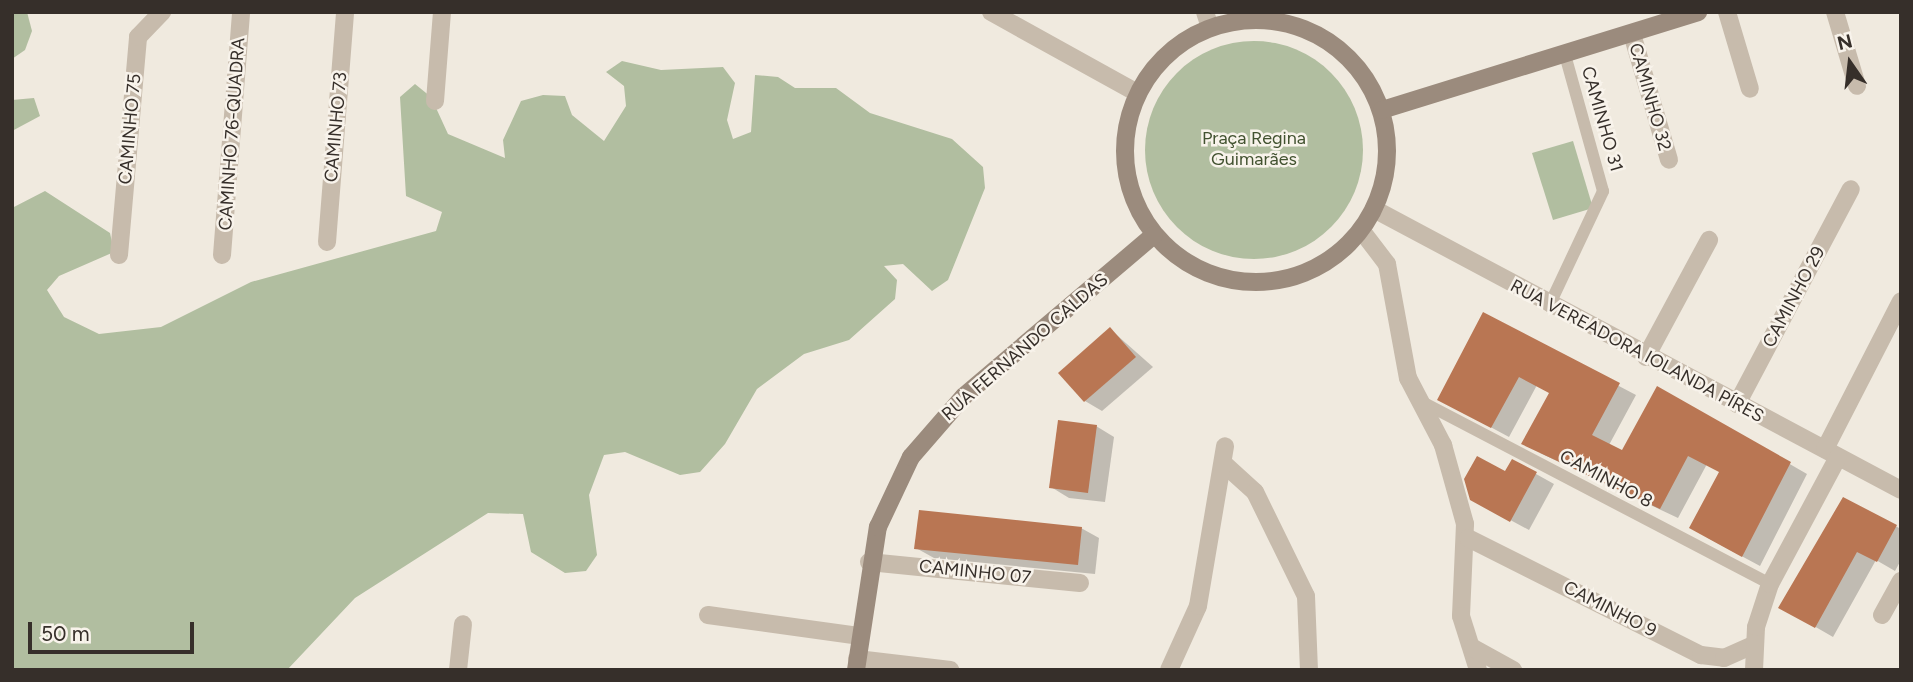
<!DOCTYPE html>
<html>
<head>
<meta charset="utf-8">
<style>
  body { margin:0 }
  #map { position:relative; width:1913px; height:682px; overflow:hidden; background:#f0eadf; font-family:Figtree,sans-serif }
  div>[style] { position:absolute }
  .green>* { inset:0; background:#b1bea0 }
  .round { border-radius:50% }
  .shadow>* { inset:0; background:#0003 }
  .building>* { inset:0; background:#b97653 }
  .lane>* { height:12px; margin:-6px; padding:0 6px; transform-origin:6px; border-radius:6px; background:#c7bbac }
  .street>* { height:18px; margin:-9px; padding:0 9px; transform-origin:9px; border-radius:9px; background:#c7bbac }
  .secondary>* { height:18px; margin:-9px; padding:0 9px; transform-origin:9px; border-radius:9px; background:#9b8b7d }
  .secondary>.ring { margin:-9px; padding:0; box-sizing:content-box; background:none; border:18px solid #9b8b7d; border-radius:50% }
  span { translate:-50% -50%; white-space:nowrap; text-align:center; line-height:1.15; -webkit-text-stroke:5px #f8f3eb; paint-order:stroke }
  .street-label { font-size:18px; color:#362f2a }
  .park-label { font-size:18px; color:#425230 }
  .frame { position:absolute; inset:0; border:14px solid #362f2a; pointer-events:none }
  .north { position:absolute; left:1815px; top:28px; width:70px; height:70px; -webkit-text-stroke:5px #f8f3eb; paint-order:stroke; rotate:346deg; font-size:19px; font-weight:700; line-height:28px; text-align:center; color:#362f2a }
  .north::after { content:''; display:block; margin:auto; width:24px; height:32px; background:#362f2a; clip-path:polygon(50% 0,100% 100%,50% 72%,0 100%) }
  .scale { position:absolute; left:28px; top:622px; width:166px; height:32px; box-sizing:border-box; border:4px solid #362f2a; border-top:0; padding-left:9px; font-size:21px; line-height:24px; white-space:nowrap; color:#362f2a; -webkit-text-stroke:5px #f8f3eb; paint-order:stroke }
</style>
</head>
<body>
<div id="map">
  <div class="green">
    <i style="clip-path:polygon(12px 12px,27px 12px,32px 31px,25px 50px,12px 59px)"></i>
    <i class="round" style="left:1145px;top:41px;width:218px;height:218px"></i>
    <i style="clip-path:polygon(622px 61px,661px 70px,723px 67px,735px 83px,727px 120px,733px 139px,751px 132px,755px 75px,778px 77px,795px 88px,836px 88px,870px 113px,952px 139px,983px 167px,985px 188px,948px 280px,932px 291px,903px 264px,884px 266px,897px 280px,895px 299px,849px 340px,804px 354px,757px 389px,725px 444px,700px 472px,680px 475px,625px 452px,604px 455px,589px 495px,597px 555px,586px 571px,565px 573px,531px 552px,523px 514px,488px 513px,355px 598px,287px 670px,12px 670px,12px 208px,45px 191px,110px 233px,114px 252px,59px 276px,47px 290px,64px 317px,99px 334px,161px 327px,251px 282px,436px 231px,442px 212px,406px 196px,400px 97px,415px 84px,431px 97px,448px 134px,505px 158px,503px 140px,521px 101px,543px 95px,565px 96px,572px 115px,604px 141px,626px 106px,624px 86px,606px 72px)"></i>
    <i style="clip-path:polygon(34px 98px,40px 116px,12px 131px,12px 100px)"></i>
    <i style="clip-path:polygon(1573px 141px,1593px 208px,1553px 220px,1532px 153px)"></i>
  </div>
  <div class="shadow">
    <i style="clip-path:polygon(1484px 315px,1636px 395px,1609px 445px,1623px 453px,1658px 388px,1807px 474px,1760px 566px,1708px 538px,1721px 472px,1707px 464px,1678px 518px,1540px 453px,1551px 393px,1537px 385px,1509px 437px,1457px 409px)"></i>
    <i style="clip-path:polygon(1110px 329px,1153px 367px,1102px 411px,1085px 401px)"></i>
    <i style="clip-path:polygon(1096px 426px,1114px 437px,1105px 502px,1069px 498px,1051px 487px)"></i>
    <i style="clip-path:polygon(1513px 461px,1554px 484px,1529px 530px,1490px 509px)"></i>
    <i style="clip-path:polygon(1844px 499px,1901px 529px,1901px 560px,1895px 571px,1876px 560px,1833px 637px,1781px 607px)"></i>
    <i style="clip-path:polygon(1081px 528px,1099px 538px,1095px 574px,934px 558px,916px 548px)"></i>
  </div>
  <div class="building">
    <i style="clip-path:polygon(1483px 312px,1620px 383px,1592px 435px,1622px 450px,1657px 386px,1791px 462px,1742px 557px,1689px 528px,1719px 472px,1688px 456px,1660px 509px,1521px 444px,1549px 393px,1519px 377px,1491px 428px,1437px 400px)"></i>
    <i style="clip-path:polygon(1110px 327px,1136px 357px,1084px 402px,1058px 373px)"></i>
    <i style="clip-path:polygon(1058px 420px,1097px 425px,1088px 493px,1049px 488px)"></i>
    <i style="clip-path:polygon(1477px 456px,1505px 471px,1512px 459px,1537px 472px,1510px 522px,1470px 500px,1464px 479px)"></i>
    <i style="clip-path:polygon(1843px 497px,1897px 525px,1877px 562px,1857px 552px,1815px 628px,1778px 608px)"></i>
    <i style="clip-path:polygon(919px 510px,1082px 527px,1078px 565px,914px 549px)"></i>
  </div>
  <div class="lane">
    <i style="left:1549px;top:306px;width:127px;rotate:-64.8deg"></i>
    <i style="left:1603px;top:191px;width:141px;rotate:-105.6deg"></i>
    <i style="left:1426px;top:404px;width:388px;rotate:27.6deg"></i>
  </div>
  <div class="street">
    <i style="left:991px;top:12px;width:167px;rotate:29deg"></i>
    <i style="left:1205px;top:12px;width:16px;rotate:72deg"></i>
    <i style="left:1727px;top:12px;width:80px;rotate:73.4deg"></i>
    <i style="left:1835px;top:12px;width:77px;rotate:73.4deg"></i>
    <i style="left:1632px;top:34px;width:131px;rotate:73.6deg"></i>
    <i style="left:435px;top:101px;width:89px;rotate:-85.5deg"></i>
    <i style="left:1374px;top:209px;width:597px;rotate:28.07deg"></i>
    <i style="left:1361px;top:230px;width:43px;rotate:52.6deg"></i>
    <i style="left:1387px;top:264px;width:116px;rotate:79.6deg"></i>
    <i style="left:1408px;top:378px;width:76px;rotate:62.4deg"></i>
    <i style="left:1443px;top:445px;width:82px;rotate:74.4deg"></i>
    <i style="left:1465px;top:524px;width:92px;rotate:92.5deg"></i>
    <i style="left:1461px;top:616px;width:57px;rotate:72.5deg"></i>
    <i style="left:327px;top:242px;width:231px;rotate:-85.5deg"></i>
    <i style="left:119px;top:255px;width:219px;rotate:-85deg"></i>
    <i style="left:138px;top:37px;width:35px;rotate:-46deg"></i>
    <i style="left:222px;top:255px;width:244px;rotate:-85.5deg"></i>
    <i style="left:1646px;top:357px;width:133px;rotate:-61.7deg"></i>
    <i style="left:1737px;top:404px;width:243px;rotate:-62.1deg"></i>
    <i style="left:1825px;top:449px;width:166px;rotate:-62.8deg"></i>
    <i style="left:1223px;top:463px;width:43px;rotate:42.2deg"></i>
    <i style="left:1255px;top:492px;width:116px;rotate:63.9deg"></i>
    <i style="left:1306px;top:596px;width:74px;rotate:87.7deg"></i>
    <i style="left:1468px;top:538px;width:261px;rotate:26.7deg"></i>
    <i style="left:1701px;top:655px;width:23px;rotate:7deg"></i>
    <i style="left:1724px;top:658px;width:32px;rotate:-24deg"></i>
    <i style="left:869px;top:562px;width:212px;rotate:5.7deg"></i>
    <i style="left:708px;top:615px;width:152px;rotate:7.9deg"></i>
    <i style="left:1882px;top:615px;width:39px;rotate:-61deg"></i>
    <i style="left:1473px;top:648px;width:46px;rotate:28.8deg"></i>
    <i style="left:857px;top:659px;width:94px;rotate:6.7deg"></i>
    <i style="left:458px;top:670px;width:46px;rotate:-83.8deg"></i>
    <i style="left:1169px;top:670px;width:70px;rotate:-65.6deg"></i>
    <i style="left:1198px;top:606px;width:162px;rotate:-80.4deg"></i>
    <i style="left:1754px;top:670px;width:43px;rotate:-87.3deg"></i>
    <i style="left:1756px;top:627px;width:45px;rotate:-72deg"></i>
    <i style="left:1770px;top:584px;width:144px;rotate:-61.8deg"></i>
  </div>
  <div class="secondary">
    <i class="ring" style="left:1125px;top:20px;width:244px;height:244px"></i>
    <i style="left:1382px;top:110px;width:331px;rotate:-17.2deg"></i>
    <i style="left:856px;top:670px;width:145px;rotate:-81.3deg"></i>
    <i style="left:878px;top:527px;width:77px;rotate:-64.8deg"></i>
    <i style="left:911px;top:457px;width:81px;rotate:-49deg"></i>
    <i style="left:964px;top:396px;width:249px;rotate:-40.3deg"></i>
  </div>
  <div class="street-label">
    <span style="left:1650px;top:97px;rotate:74deg">CAMINHO 32</span>
    <span style="left:1602px;top:119px;rotate:74deg">CAMINHO 31</span>
    <span style="left:336px;top:127px;rotate:-85deg">CAMINHO 73</span>
    <span style="left:130px;top:129px;rotate:-85deg">CAMINHO 75</span>
    <span style="left:232px;top:134px;rotate:-86deg">CAMINHO 76-QUADRA</span>
    <span style="left:1794px;top:297px;rotate:-62deg">CAMINHO 29</span>
    <span style="left:1025px;top:347px;rotate:-41deg">RUA FERNANDO CALDAS</span>
    <span style="left:1637px;top:351px;rotate:28deg">RUA VEREADORA IOLANDA PÍRES</span>
    <span style="left:1606px;top:479px;rotate:28deg">CAMINHO 8</span>
    <span style="left:975px;top:572px;rotate:6deg">CAMINHO 07</span>
    <span style="left:1610px;top:609px;rotate:27deg">CAMINHO 9</span>
  </div>
  <div class="park-label">
    <span style="left:1254px;top:149px">Praça Regina<br>Guimarães</span>
  </div>
  <div class="frame"></div>
  <div class="north">N</div>
  <div class="scale">50 m</div>
</div>
</body>
</html>
